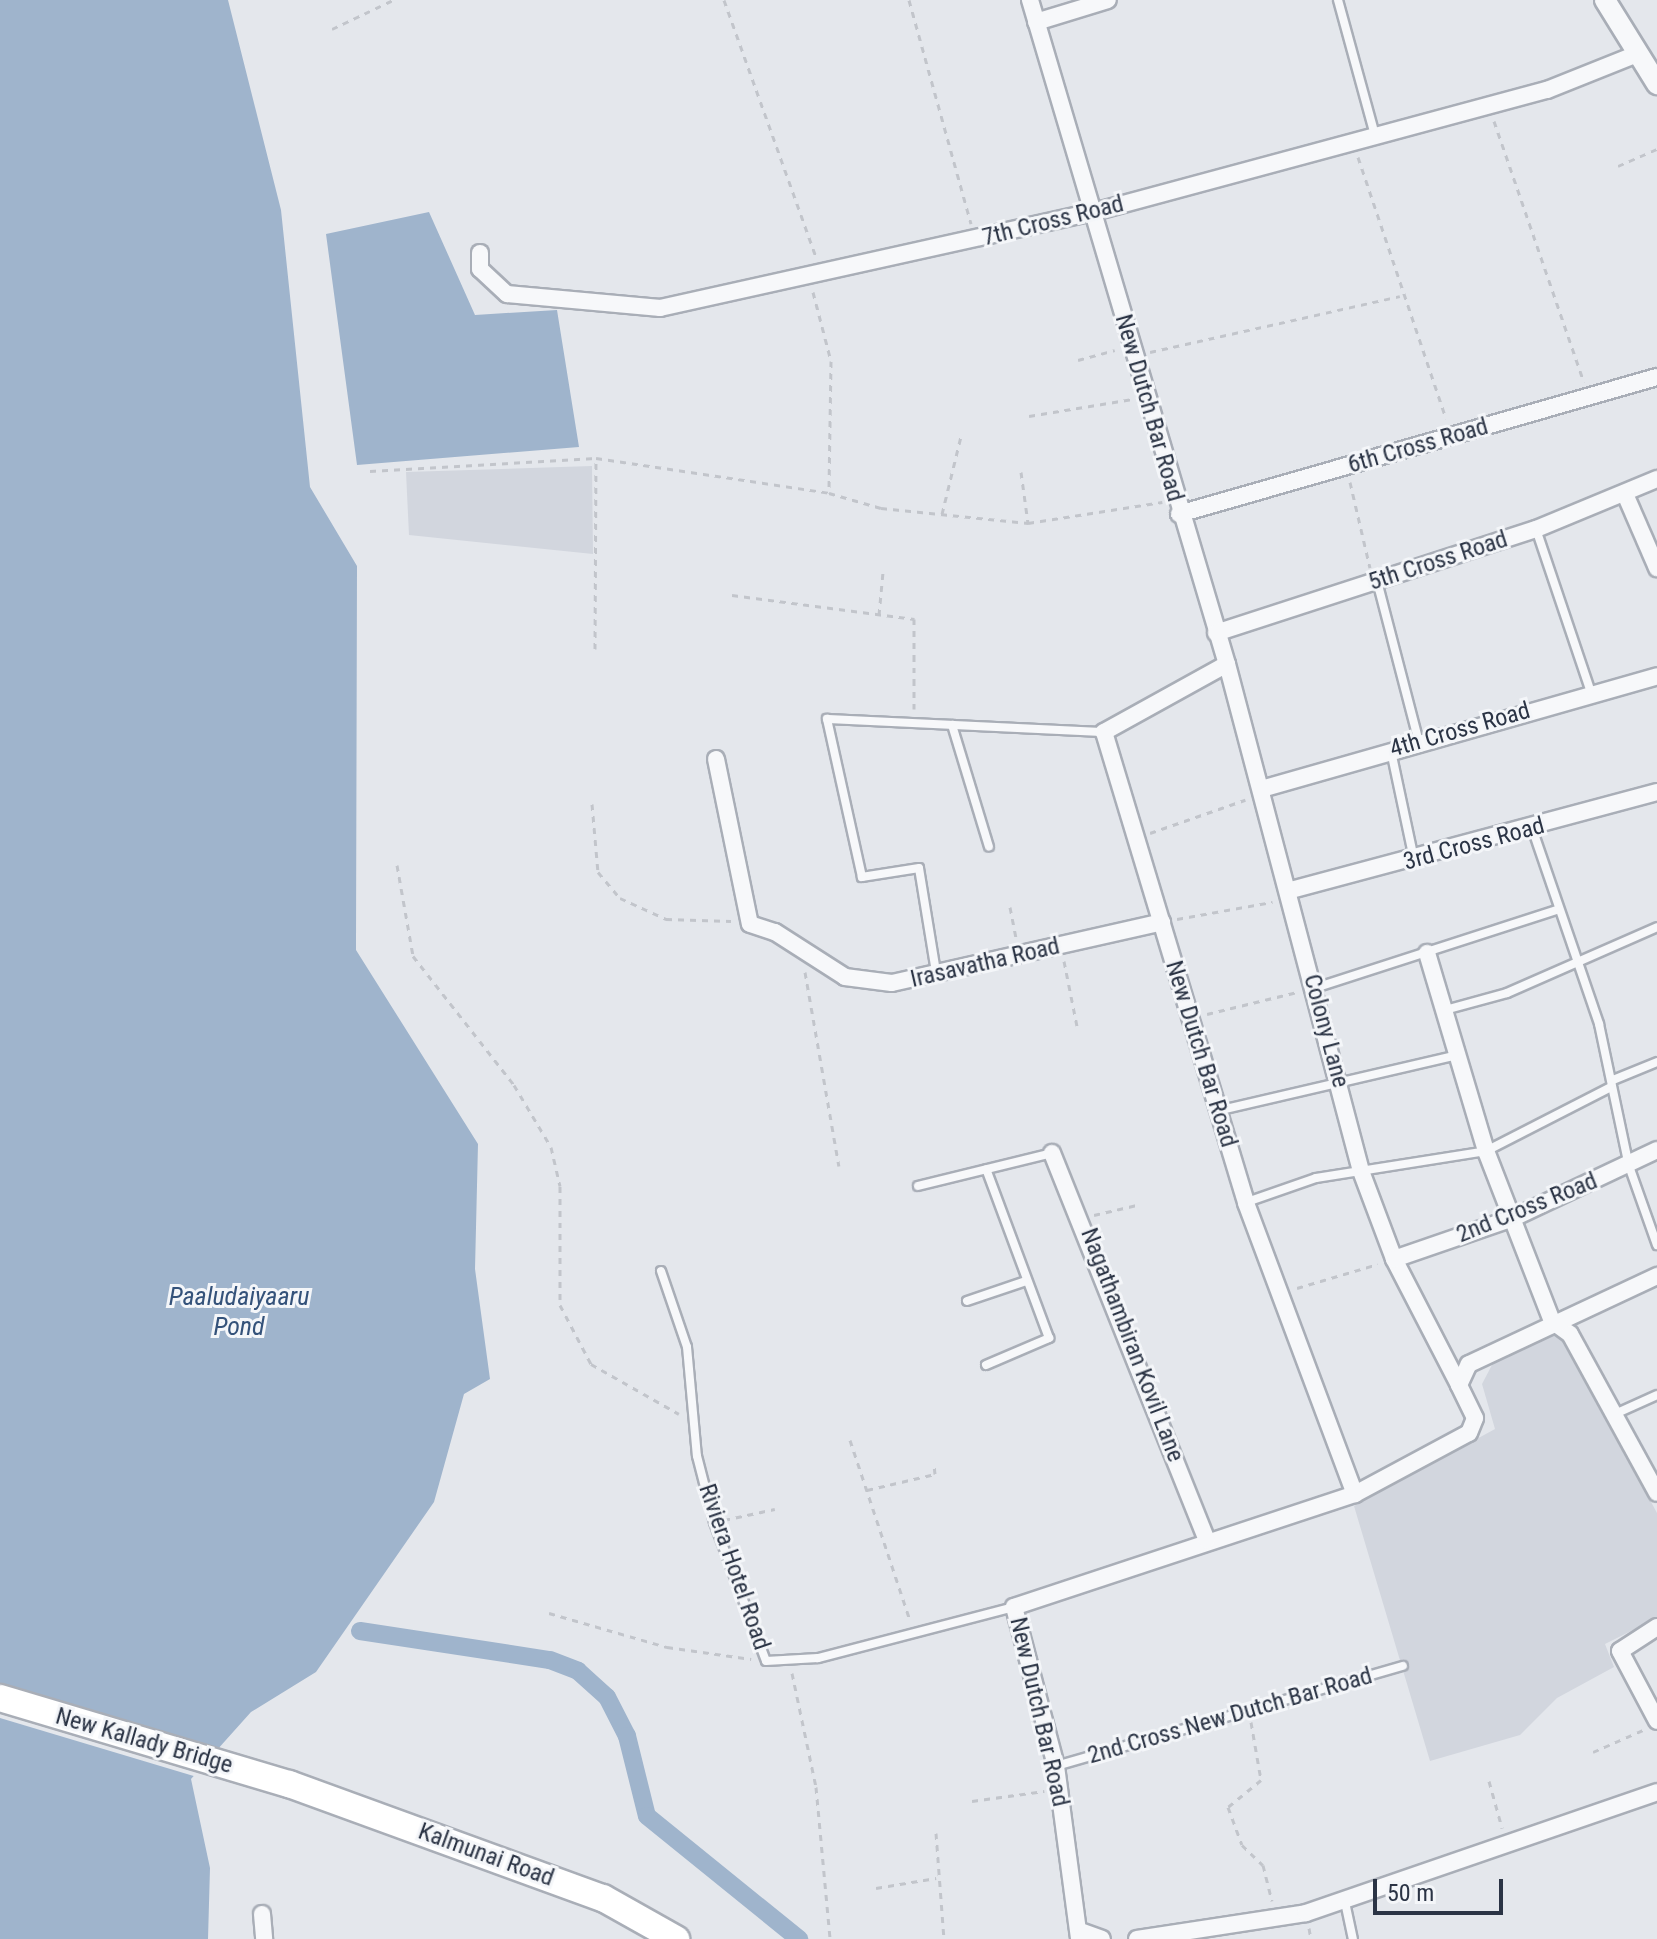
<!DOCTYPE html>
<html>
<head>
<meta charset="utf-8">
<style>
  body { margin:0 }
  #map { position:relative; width:1657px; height:1939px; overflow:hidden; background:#e4e7ec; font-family:"Roboto Condensed",sans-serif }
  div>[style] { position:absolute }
  .built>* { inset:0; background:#d2d6de }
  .water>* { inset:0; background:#9fb4cc }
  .pier>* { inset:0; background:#e4e7ec }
  .canal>* { height:18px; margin:-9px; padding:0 9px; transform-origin:9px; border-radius:9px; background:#9fb4cc }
  .path>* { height:3px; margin-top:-1.5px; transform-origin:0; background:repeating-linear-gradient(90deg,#c2c5cb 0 6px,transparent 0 12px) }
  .roads { filter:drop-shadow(2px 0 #a9aeb7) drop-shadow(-2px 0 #a9aeb7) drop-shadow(0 2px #a9aeb7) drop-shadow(0 -2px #a9aeb7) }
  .service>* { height:8px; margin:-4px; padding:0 4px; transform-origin:4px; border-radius:4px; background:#f7f8fa }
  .minor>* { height:16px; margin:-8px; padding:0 8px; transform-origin:8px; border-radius:8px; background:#f7f8fa }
  .tertiary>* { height:20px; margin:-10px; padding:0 10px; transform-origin:10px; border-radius:10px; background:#f7f8fa }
  .trunk>* { height:26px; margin:-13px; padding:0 13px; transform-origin:13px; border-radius:13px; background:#fff }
  span { translate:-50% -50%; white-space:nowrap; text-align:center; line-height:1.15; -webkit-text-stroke:6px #f4f6f9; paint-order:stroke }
  .street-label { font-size:24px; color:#2b3445 }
  .water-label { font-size:26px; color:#34527a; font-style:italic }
  .scale { position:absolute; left:1373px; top:1879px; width:130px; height:36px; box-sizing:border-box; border:4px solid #2b3445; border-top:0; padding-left:10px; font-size:24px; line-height:28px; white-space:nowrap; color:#2b3445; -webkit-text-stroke:6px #f4f6f9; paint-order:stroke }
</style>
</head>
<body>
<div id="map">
  <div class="built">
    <i style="clip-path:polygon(592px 466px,593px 554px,409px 535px,406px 472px)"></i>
    <i style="clip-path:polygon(1558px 1330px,1657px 1513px,1657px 1618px,1605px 1644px,1614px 1667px,1557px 1698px,1520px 1735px,1430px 1761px,1354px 1506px,1495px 1429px,1482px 1384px,1493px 1363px)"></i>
  </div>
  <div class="water">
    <i style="clip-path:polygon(0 0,228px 0,281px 210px,310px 487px,357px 566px,356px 950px,478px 1144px,475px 1269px,490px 1379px,464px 1394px,434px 1502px,316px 1672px,251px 1712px,191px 1779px,210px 1868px,208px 1939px,0 1939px)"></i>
    <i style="clip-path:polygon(429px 212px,475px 315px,557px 310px,579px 447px,357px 465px,326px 234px)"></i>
  </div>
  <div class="pier">
    <i style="clip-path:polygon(0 1686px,55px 1701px,215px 1751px,197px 1777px,0 1718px)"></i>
  </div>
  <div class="canal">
    <i style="left:360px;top:1631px;width:192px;rotate:8.7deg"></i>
    <i style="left:550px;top:1660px;width:30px;rotate:21deg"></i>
    <i style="left:578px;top:1671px;width:39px;rotate:42deg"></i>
    <i style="left:607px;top:1697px;width:44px;rotate:62.9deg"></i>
    <i style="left:627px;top:1736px;width:82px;rotate:76deg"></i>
    <i style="left:647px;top:1816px;width:196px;rotate:39deg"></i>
  </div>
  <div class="path">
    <i style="left:724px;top:0;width:273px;rotate:70.3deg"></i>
    <i style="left:909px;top:0;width:232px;rotate:74.5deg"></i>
    <i style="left:332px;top:29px;width:68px;rotate:-25.4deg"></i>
    <i style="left:1494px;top:121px;width:276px;rotate:71deg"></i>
    <i style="left:1358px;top:157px;width:276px;rotate:71.4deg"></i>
    <i style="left:1618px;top:166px;width:43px;rotate:-23.6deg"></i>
    <i style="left:813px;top:292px;width:71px;rotate:75.4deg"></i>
    <i style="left:831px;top:361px;width:132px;rotate:90.9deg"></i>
    <i style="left:1150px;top:352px;width:256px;rotate:-12.6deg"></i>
    <i style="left:1078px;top:360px;width:38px;rotate:-15deg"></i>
    <i style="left:1029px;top:416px;width:105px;rotate:-9.3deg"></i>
    <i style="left:370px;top:471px;width:226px;rotate:-3.3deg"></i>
    <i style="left:596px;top:458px;width:236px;rotate:8.5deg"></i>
    <i style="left:829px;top:493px;width:54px;rotate:16.1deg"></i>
    <i style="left:881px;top:508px;width:148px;rotate:5.8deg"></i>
    <i style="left:1028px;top:523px;width:136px;rotate:-8.9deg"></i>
    <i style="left:1021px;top:472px;width:51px;rotate:82.2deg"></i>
    <i style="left:1350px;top:482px;width:88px;rotate:76.9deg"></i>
    <i style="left:942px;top:514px;width:80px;rotate:-76.3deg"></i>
    <i style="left:732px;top:595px;width:184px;rotate:7.5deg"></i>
    <i style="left:914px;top:619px;width:90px;rotate:90deg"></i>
    <i style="left:879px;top:615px;width:43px;rotate:-84.7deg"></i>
    <i style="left:595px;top:649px;width:191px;rotate:-89.7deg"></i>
    <i style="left:592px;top:804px;width:68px;rotate:85deg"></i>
    <i style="left:598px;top:872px;width:34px;rotate:50deg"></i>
    <i style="left:620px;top:898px;width:51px;rotate:24.5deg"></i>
    <i style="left:666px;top:919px;width:65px;rotate:1.8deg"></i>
    <i style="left:1150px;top:833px;width:101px;rotate:-19.2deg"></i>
    <i style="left:397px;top:865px;width:92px;rotate:80deg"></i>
    <i style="left:413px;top:956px;width:164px;rotate:51.9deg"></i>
    <i style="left:514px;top:1085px;width:72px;rotate:59.2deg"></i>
    <i style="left:551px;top:1147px;width:40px;rotate:77deg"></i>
    <i style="left:560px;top:1186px;width:119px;rotate:90deg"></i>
    <i style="left:560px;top:1305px;width:67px;rotate:62.3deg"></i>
    <i style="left:591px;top:1364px;width:101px;rotate:29.6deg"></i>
    <i style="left:1010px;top:907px;width:33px;rotate:79deg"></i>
    <i style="left:1177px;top:919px;width:97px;rotate:-10.1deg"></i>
    <i style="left:1064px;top:961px;width:66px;rotate:78.7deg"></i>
    <i style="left:805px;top:972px;width:197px;rotate:80.1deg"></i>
    <i style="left:1207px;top:1014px;width:93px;rotate:-13.7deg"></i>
    <i style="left:1094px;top:1215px;width:44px;rotate:-13.1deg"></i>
    <i style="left:1297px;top:1288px;width:84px;rotate:-16.5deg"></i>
    <i style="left:850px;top:1440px;width:190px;rotate:71.6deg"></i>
    <i style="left:867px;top:1490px;width:70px;rotate:-13.2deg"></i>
    <i style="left:935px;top:1474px;width:9px;rotate:-96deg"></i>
    <i style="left:724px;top:1520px;width:52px;rotate:-12.2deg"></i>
    <i style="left:549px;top:1613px;width:123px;rotate:16.1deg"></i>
    <i style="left:667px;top:1647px;width:85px;rotate:8.1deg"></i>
    <i style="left:792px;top:1673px;width:116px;rotate:78.1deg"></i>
    <i style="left:816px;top:1787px;width:153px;rotate:84.7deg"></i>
    <i style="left:1251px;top:1722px;width:59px;rotate:80.2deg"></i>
    <i style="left:1261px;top:1780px;width:43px;rotate:140.7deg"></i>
    <i style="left:1228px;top:1807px;width:40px;rotate:69.8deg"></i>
    <i style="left:1242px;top:1845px;width:29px;rotate:44deg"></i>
    <i style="left:1263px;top:1865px;width:37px;rotate:76deg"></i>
    <i style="left:1593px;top:1752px;width:55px;rotate:-23.7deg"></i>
    <i style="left:1489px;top:1781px;width:49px;rotate:74.5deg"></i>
    <i style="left:972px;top:1801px;width:73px;rotate:-7.9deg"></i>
    <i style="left:936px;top:1833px;width:106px;rotate:85.7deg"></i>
    <i style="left:876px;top:1888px;width:61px;rotate:-9.5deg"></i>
    <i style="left:1309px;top:1928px;width:11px;rotate:80deg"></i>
  </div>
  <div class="roads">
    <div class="service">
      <i style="left:1338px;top:0;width:140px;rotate:74.7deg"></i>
      <i style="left:1536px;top:529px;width:172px;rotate:71.4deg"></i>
      <i style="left:1377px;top:581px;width:166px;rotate:75.4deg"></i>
      <i style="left:952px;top:725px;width:127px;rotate:73.1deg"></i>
      <i style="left:1391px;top:751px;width:110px;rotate:78deg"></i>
      <i style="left:1532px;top:828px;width:207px;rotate:71.1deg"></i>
      <i style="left:1599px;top:1024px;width:145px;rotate:78.1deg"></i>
      <i style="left:1629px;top:1166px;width:84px;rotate:70.5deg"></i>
      <i style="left:936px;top:972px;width:105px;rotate:-99.3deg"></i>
      <i style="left:919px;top:868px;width:58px;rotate:171deg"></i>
      <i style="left:862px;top:877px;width:162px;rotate:-102.5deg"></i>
      <i style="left:827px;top:719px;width:276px;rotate:2.7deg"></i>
      <i style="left:1315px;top:988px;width:253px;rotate:-17.9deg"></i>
      <i style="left:1445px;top:1010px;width:64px;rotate:-15.3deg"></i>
      <i style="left:1507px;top:993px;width:164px;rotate:-23.7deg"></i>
      <i style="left:1613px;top:1080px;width:48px;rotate:-22.2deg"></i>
      <i style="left:1217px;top:1111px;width:246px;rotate:-13.1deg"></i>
      <i style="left:918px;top:1186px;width:138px;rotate:-13.8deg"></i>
      <i style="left:1247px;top:1202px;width:73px;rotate:-19.2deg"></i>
      <i style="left:1316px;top:1178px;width:172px;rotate:-9deg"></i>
      <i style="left:1486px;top:1151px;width:140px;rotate:-27.1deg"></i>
      <i style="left:661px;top:1271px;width:80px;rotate:71.1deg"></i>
      <i style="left:687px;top:1347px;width:109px;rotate:84.8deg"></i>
      <i style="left:697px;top:1456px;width:68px;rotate:75.6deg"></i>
      <i style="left:714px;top:1522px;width:148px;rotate:69.5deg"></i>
      <i style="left:766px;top:1661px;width:52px;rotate:-3.3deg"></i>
      <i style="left:818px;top:1658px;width:203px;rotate:-14.6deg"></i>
      <i style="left:967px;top:1301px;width:62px;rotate:-18.7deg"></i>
      <i style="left:986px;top:1365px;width:69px;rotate:-23.2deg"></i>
      <i style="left:1049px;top:1338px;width:180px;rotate:-110.4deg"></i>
      <i style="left:1615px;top:1414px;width:46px;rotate:-24.3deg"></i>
      <i style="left:1056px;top:1766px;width:361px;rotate:-16.1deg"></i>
      <i style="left:1345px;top:1902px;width:38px;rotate:78deg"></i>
    </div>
    <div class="minor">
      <i style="left:1030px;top:0;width:693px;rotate:73.48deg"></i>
      <i style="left:1227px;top:664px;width:141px;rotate:151.1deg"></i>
      <i style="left:1104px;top:732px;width:492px;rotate:73.2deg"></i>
      <i style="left:1246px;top:1203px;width:311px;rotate:69.5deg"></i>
      <i style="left:1355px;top:1494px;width:359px;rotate:161.7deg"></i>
      <i style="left:1014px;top:1607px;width:164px;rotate:75.2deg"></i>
      <i style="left:1056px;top:1766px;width:175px;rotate:82.4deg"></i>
      <i style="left:1036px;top:22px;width:75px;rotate:-17deg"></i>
      <i style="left:480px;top:253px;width:16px;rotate:90deg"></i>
      <i style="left:480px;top:269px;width:37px;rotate:43deg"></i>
      <i style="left:507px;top:294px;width:154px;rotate:5.2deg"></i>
      <i style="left:660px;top:308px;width:444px;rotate:-12.5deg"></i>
      <i style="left:1094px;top:212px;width:469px;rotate:-15.1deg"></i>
      <i style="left:1547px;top:90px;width:97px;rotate:-21.8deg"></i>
      <i style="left:1625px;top:494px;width:81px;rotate:66.6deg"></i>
      <i style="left:1179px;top:514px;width:497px;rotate:-16deg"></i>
      <i style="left:1216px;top:633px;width:336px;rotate:-18deg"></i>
      <i style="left:1536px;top:529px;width:131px;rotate:-22.5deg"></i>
      <i style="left:1227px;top:664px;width:524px;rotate:75.2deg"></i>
      <i style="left:1361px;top:1171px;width:94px;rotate:69.4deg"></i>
      <i style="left:1394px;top:1259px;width:142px;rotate:62.7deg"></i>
      <i style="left:716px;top:759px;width:168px;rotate:78.4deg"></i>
      <i style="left:750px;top:924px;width:26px;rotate:18deg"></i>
      <i style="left:775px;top:932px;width:83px;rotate:32.7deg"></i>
      <i style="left:845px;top:977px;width:47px;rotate:7.3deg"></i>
      <i style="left:892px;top:983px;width:277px;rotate:-12.7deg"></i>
      <i style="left:1265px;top:788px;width:408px;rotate:-15.9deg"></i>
      <i style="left:1291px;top:890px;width:379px;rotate:-15deg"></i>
      <i style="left:1427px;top:953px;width:207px;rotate:73.4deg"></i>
      <i style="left:1486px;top:1151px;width:182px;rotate:68.8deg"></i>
      <i style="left:1552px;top:1321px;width:22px;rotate:36deg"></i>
      <i style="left:1570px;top:1334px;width:181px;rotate:61.3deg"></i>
      <i style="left:1052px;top:1153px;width:417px;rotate:68.2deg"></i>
      <i style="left:1394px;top:1259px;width:126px;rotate:-19deg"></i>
      <i style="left:1513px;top:1218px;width:159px;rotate:-25.3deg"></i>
      <i style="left:1355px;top:1494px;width:129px;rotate:-28.2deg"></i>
      <i style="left:1469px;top:1433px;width:16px;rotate:-68deg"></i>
      <i style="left:1475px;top:1418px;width:37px;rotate:-116deg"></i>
      <i style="left:1459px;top:1385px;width:23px;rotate:-65deg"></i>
      <i style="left:1469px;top:1364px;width:208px;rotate:-25.1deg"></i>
      <i style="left:1657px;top:1627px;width:44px;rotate:147deg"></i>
      <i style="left:1620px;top:1651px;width:79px;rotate:62.1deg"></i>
      <i style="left:262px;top:1914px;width:25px;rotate:85deg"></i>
      <i style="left:1083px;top:1932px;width:20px;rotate:20deg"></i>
      <i style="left:1137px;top:1939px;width:171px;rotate:-8.7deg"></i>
      <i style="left:1306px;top:1913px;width:371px;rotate:-19deg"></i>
    </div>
    <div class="tertiary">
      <i style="left:1605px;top:0;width:99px;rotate:58.2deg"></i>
    </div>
    <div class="trunk">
      <i style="left:0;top:1698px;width:302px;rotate:16.6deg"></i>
      <i style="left:289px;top:1784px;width:334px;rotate:20deg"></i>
      <i style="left:603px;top:1898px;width:84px;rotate:29.3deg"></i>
    </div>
  </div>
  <div class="street-label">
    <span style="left:1053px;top:221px;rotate:-14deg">7th Cross Road</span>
    <span style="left:1149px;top:408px;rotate:74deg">New Dutch Bar Road</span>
    <span style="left:1418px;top:446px;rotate:-16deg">6th Cross Road</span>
    <span style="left:1438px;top:561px;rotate:-18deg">5th Cross Road</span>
    <span style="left:1460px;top:730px;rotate:-16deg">4th Cross Road</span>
    <span style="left:1474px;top:844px;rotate:-15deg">3rd Cross Road</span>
    <span style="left:985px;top:963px;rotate:-13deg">Irasavatha Road</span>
    <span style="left:1326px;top:1031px;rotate:75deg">Colony Lane</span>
    <span style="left:1201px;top:1054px;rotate:73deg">New Dutch Bar Road</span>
    <span style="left:1527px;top:1208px;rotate:-22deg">2nd Cross Road</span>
    <span style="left:1132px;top:1345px;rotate:69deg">Nagathambiran Kovil Lane</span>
    <span style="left:734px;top:1567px;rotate:71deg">Riviera Hotel Road</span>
    <span style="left:1039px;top:1712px;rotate:77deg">New Dutch Bar Road</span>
    <span style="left:1230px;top:1716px;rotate:-16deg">2nd Cross New Dutch Bar Road</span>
    <span style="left:144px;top:1741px;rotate:16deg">New Kallady Bridge</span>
    <span style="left:486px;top:1855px;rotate:20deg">Kalmunai Road</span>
  </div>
  <div class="water-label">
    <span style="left:239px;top:1312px">Paaludaiyaaru<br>Pond</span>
  </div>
  <div class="scale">50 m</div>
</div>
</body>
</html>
